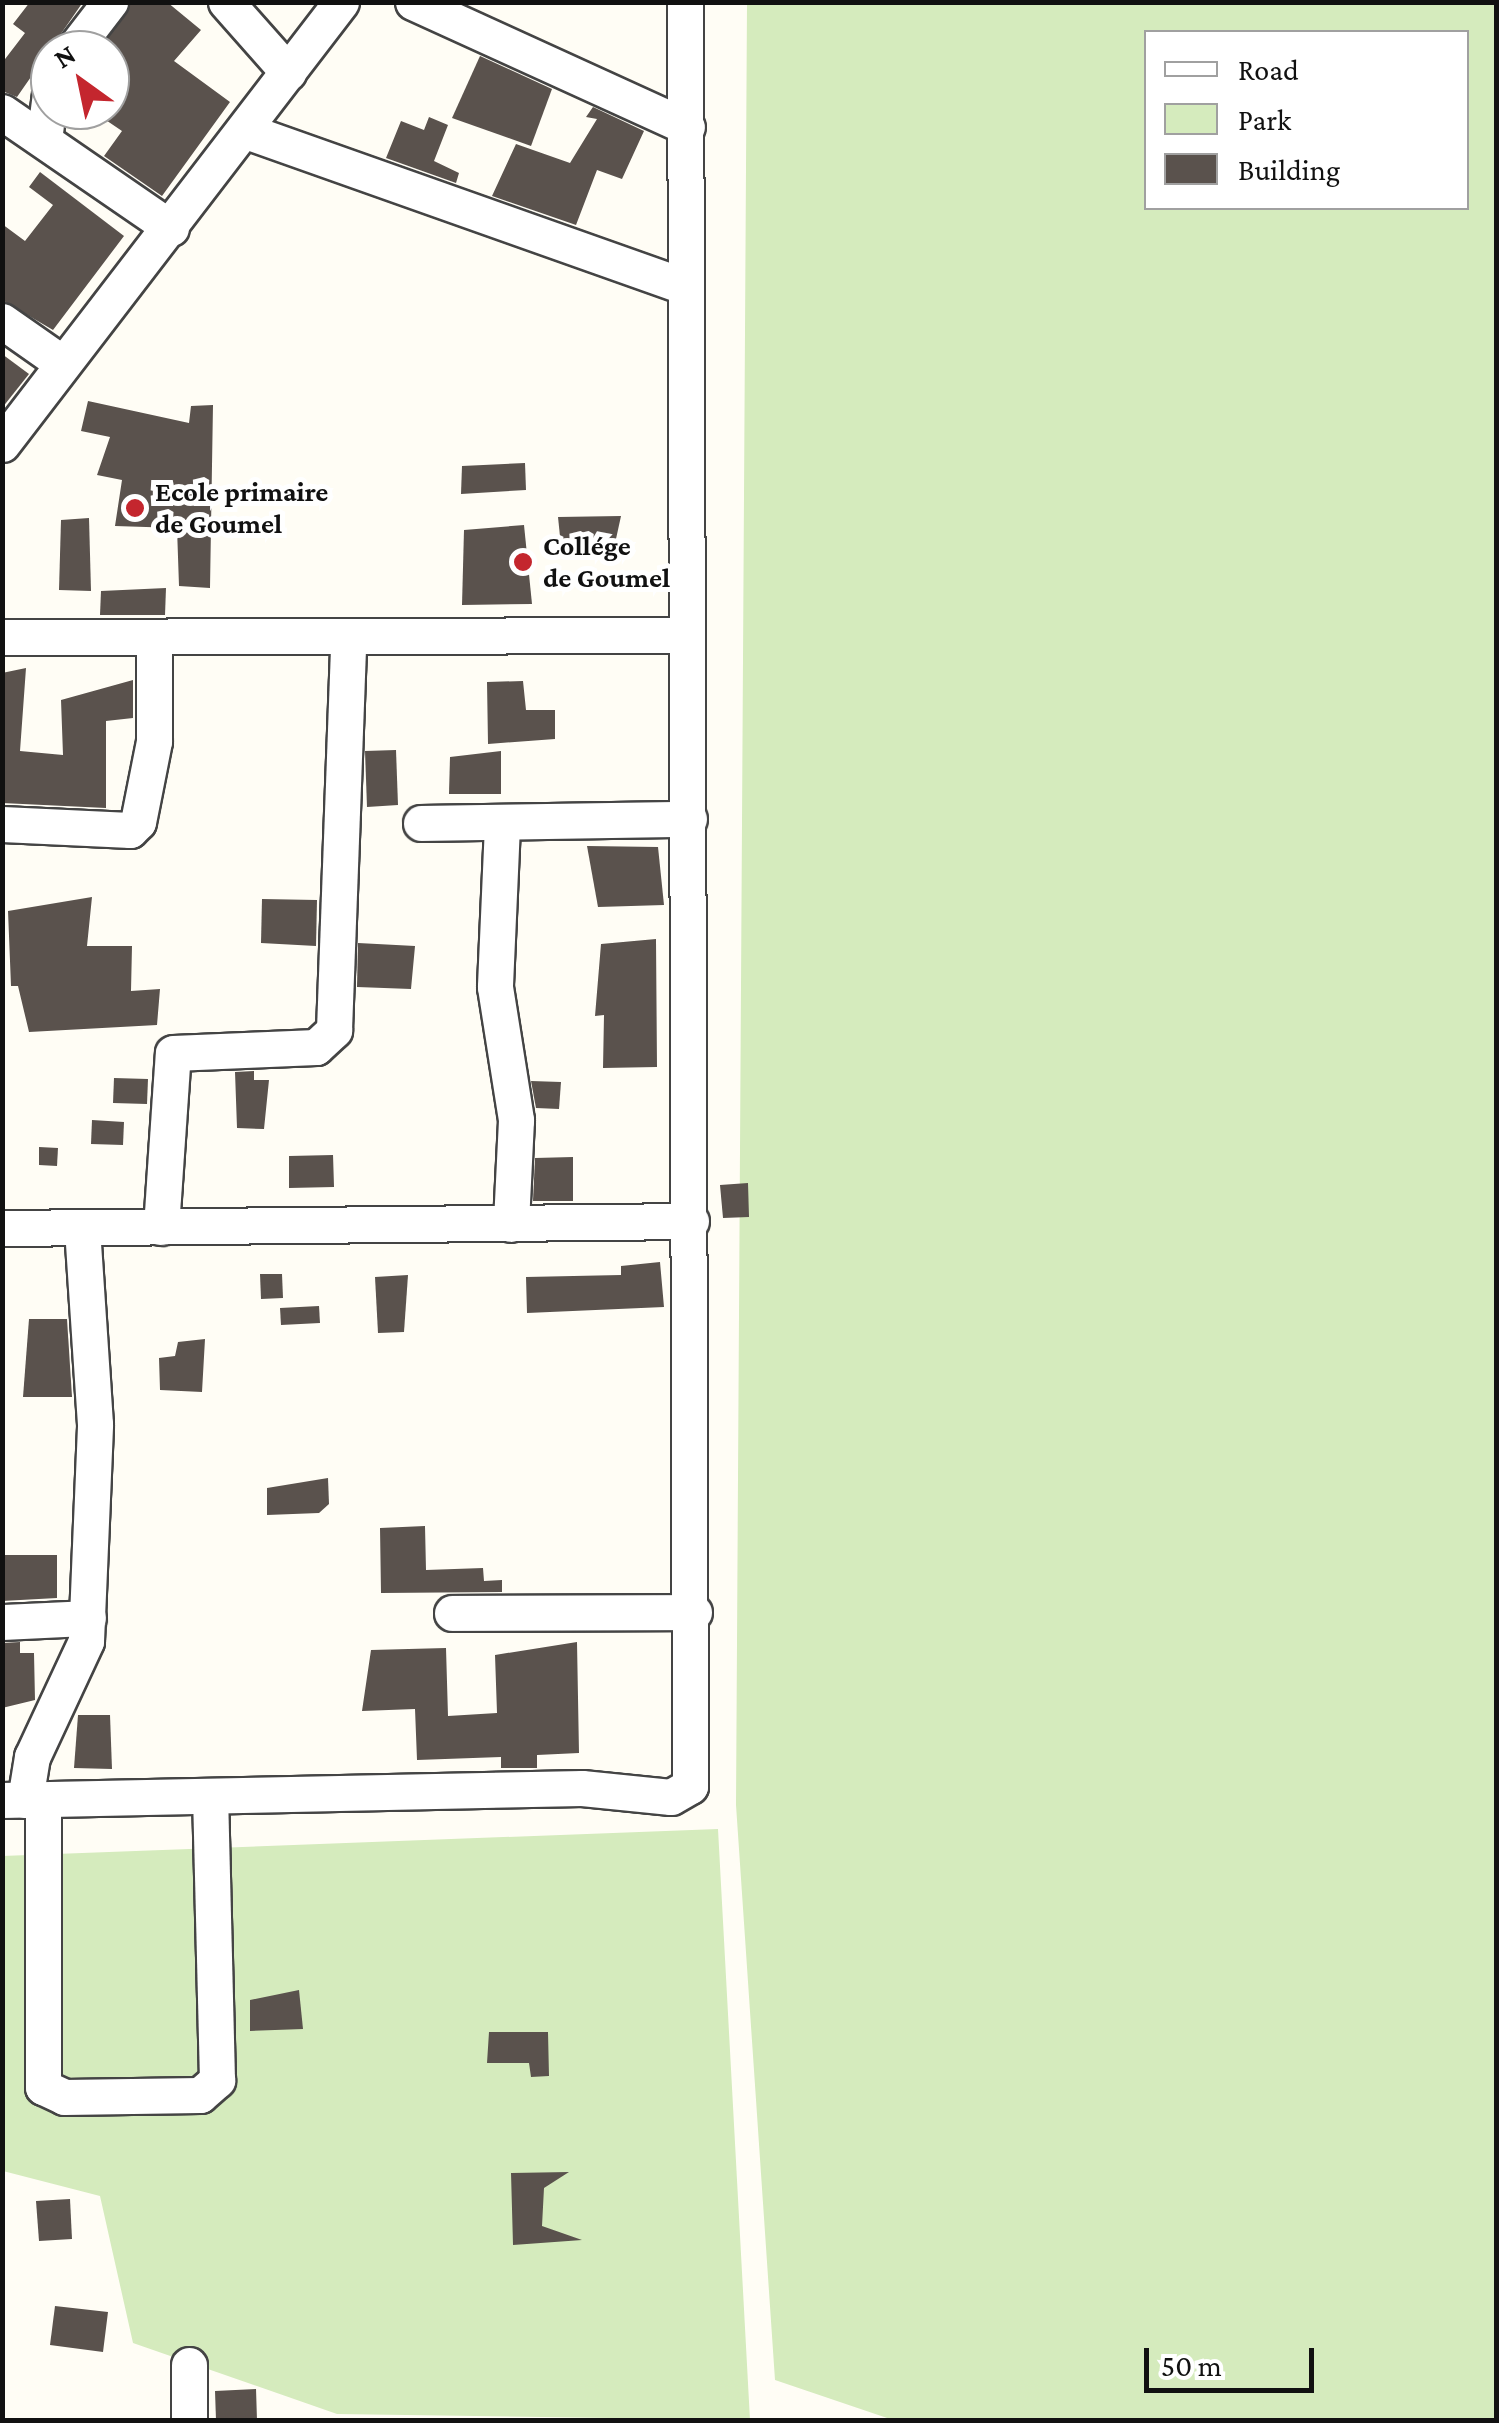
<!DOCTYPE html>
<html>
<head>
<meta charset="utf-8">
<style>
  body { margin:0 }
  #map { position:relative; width:1499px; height:2423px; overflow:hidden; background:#fffdf5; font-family:"Crimson Pro",serif }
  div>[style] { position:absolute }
  .green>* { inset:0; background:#d5ebbd }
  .building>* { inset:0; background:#5a524d }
  .roads { filter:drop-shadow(2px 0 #444) drop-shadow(-2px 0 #444) drop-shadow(0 2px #444) drop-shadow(0 -2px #444) }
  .minor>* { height:35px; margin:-17.5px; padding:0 17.5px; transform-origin:17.5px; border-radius:17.5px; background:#fff }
  .dots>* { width:28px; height:28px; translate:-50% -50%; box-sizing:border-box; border:5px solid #fff; border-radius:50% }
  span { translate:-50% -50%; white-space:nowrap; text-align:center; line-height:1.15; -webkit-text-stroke:10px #fff; paint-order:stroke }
  .poi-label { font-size:28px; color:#111; font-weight:700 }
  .left { translate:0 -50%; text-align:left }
  .frame { position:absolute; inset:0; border:5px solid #111; pointer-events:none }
  .legend { position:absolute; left:1144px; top:30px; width:325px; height:180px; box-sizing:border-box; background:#fff; border:2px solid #a0a0a0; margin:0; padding:12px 18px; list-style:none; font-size:30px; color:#111 }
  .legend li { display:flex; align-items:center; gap:20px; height:50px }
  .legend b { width:50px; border:2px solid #a0a0a0 }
  .north { position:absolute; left:30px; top:30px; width:100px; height:100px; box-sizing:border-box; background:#fff; border:2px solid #a0a0a0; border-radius:50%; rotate:327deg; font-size:28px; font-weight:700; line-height:40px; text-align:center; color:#111 }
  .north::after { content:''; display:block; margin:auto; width:35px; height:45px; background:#c4262e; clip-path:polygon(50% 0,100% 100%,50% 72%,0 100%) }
  .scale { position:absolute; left:1144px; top:2348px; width:170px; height:45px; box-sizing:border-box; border:5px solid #111; border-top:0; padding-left:12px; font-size:30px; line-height:35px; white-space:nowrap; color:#111; -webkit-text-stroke:8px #fff; paint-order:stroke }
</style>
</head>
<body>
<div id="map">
  <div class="green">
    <i style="clip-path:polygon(evenodd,747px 3px,1496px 3px,1496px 2420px,893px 2420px,775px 2380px,736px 1805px,747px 3px,1146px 32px,1466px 32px,1466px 208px,1146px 208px,1146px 32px)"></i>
    <i style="clip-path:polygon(718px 1829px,750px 2420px,337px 2414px,133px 2343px,100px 2196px,3px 2171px,2px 1856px)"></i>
  </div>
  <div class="building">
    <i style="clip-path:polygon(30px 2px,83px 2px,17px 97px,2px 91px,2px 63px,25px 33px,13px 24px)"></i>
    <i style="clip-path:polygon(131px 2px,167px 2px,201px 30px,174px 61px,230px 102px,162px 196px,104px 156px,122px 131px,91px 110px,110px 110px,110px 50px,100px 50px)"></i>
    <i style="clip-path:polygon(480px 56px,552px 89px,531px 146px,452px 118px)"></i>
    <i style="clip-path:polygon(593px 107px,644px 131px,622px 179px,597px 170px,576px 225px,492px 196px,516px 144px,570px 163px,597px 119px,586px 117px)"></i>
    <i style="clip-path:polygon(429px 117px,448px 125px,434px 161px,459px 173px,456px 183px,386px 158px,401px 121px,424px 130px)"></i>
    <i style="clip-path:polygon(40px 172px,124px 236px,53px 330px,2px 300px,2px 224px,25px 241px,53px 205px,29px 187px)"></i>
    <i style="clip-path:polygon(2px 354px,29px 374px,2px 408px)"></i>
    <i style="clip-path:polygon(88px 401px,189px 423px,191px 406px,213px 405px,210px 588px,179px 586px,177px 528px,115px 526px,122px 480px,97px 475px,110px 437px,81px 431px)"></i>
    <i style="clip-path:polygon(525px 463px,526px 490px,461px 494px,462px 466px)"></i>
    <i style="clip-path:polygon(621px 516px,614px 548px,561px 546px,558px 517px)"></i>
    <i style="clip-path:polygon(89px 518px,91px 591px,59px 590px,61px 520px)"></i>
    <i style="clip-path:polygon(524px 525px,532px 604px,462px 605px,464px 530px)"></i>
    <i style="clip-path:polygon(166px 588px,165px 615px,100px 615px,101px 591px)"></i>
    <i style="clip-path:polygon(26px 668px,20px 751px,63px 755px,61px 700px,133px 680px,133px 718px,106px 721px,106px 808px,2px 803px,2px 673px)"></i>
    <i style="clip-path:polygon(523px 681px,526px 710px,555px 710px,555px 739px,488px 744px,487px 682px)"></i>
    <i style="clip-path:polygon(396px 750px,398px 805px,367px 807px,365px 751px)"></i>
    <i style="clip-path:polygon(501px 751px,501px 794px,449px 794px,450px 757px)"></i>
    <i style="clip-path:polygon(587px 846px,658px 847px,664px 905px,598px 907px)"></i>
    <i style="clip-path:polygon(92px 897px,87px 946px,132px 946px,131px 991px,160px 989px,157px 1025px,29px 1032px,18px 986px,11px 986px,8px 911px)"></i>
    <i style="clip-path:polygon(262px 899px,317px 900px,316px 946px,261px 943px)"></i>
    <i style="clip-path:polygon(656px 939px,657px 1067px,603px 1068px,604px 1015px,595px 1016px,601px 944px)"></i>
    <i style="clip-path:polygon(358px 943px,415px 946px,411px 989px,357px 987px)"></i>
    <i style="clip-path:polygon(254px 1071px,254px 1080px,269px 1080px,264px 1129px,237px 1128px,235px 1072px)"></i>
    <i style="clip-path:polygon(114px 1078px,148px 1079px,147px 1104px,113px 1103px)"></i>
    <i style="clip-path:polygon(531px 1081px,561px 1082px,559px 1109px,536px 1108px)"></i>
    <i style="clip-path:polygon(92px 1120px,124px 1122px,123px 1145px,91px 1144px)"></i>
    <i style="clip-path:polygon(39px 1147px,58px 1148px,57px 1166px,39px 1165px)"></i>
    <i style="clip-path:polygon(333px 1155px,334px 1187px,289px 1188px,289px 1156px)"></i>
    <i style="clip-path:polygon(573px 1157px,573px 1201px,533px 1201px,535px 1158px)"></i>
    <i style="clip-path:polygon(748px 1183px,749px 1217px,723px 1218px,720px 1185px)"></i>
    <i style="clip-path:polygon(660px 1262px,664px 1307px,527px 1313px,526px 1277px,621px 1275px,621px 1266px)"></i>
    <i style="clip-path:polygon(260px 1274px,282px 1274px,283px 1298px,261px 1299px)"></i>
    <i style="clip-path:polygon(408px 1275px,404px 1332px,378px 1333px,375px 1277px)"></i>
    <i style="clip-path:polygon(319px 1306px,320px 1323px,281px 1325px,280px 1308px)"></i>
    <i style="clip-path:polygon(29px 1319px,67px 1319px,72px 1397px,23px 1397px)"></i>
    <i style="clip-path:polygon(205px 1339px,202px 1392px,160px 1390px,159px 1358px,175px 1356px,178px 1342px)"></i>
    <i style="clip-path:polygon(328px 1478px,329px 1504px,319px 1513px,267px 1515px,267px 1488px)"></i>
    <i style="clip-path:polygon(425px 1526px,426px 1570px,483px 1568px,484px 1581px,502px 1580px,502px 1592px,381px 1593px,380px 1528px)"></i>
    <i style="clip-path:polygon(2px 1555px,57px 1555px,57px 1598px,2px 1601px)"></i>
    <i style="clip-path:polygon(20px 1642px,20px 1653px,34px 1653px,35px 1700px,2px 1708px,2px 1643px)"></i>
    <i style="clip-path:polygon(577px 1642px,579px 1753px,537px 1755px,537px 1768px,501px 1768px,501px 1757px,417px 1760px,415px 1709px,362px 1711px,371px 1650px,446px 1648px,448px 1716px,497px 1713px,495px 1655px)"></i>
    <i style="clip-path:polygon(78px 1715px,110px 1715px,112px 1769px,74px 1768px)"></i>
    <i style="clip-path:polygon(299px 1990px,303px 2029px,250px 2031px,250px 2000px)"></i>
    <i style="clip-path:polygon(489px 2032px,548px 2032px,549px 2076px,531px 2077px,529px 2063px,487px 2063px)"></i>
    <i style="clip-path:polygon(569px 2172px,544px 2188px,542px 2226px,582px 2240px,513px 2245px,511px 2173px)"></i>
    <i style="clip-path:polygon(70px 2199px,72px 2239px,39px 2241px,36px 2201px)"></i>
    <i style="clip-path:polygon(55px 2306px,108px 2312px,103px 2352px,50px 2345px)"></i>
    <i style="clip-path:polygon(256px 2389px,257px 2420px,216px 2420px,215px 2391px)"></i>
  </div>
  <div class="roads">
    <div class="minor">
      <i style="left:226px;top:2px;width:94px;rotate:48.5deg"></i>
      <i style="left:413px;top:2px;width:301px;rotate:24.5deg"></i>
      <i style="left:73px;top:50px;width:61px;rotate:-52.4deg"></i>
      <i style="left:2px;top:112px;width:205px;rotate:34.5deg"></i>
      <i style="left:246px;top:131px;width:465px;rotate:19.5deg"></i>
      <i style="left:44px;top:140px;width:47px;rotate:-82.7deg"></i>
      <i style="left:2px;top:321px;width:73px;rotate:35deg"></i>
      <i style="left:2px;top:444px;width:557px;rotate:-52.51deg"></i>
      <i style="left:2px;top:637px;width:685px;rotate:-0.17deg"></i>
      <i style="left:421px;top:823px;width:268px;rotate:-0.9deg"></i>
      <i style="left:2px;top:824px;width:128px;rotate:2.7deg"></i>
      <i style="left:130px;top:830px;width:11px;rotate:-45deg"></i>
      <i style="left:138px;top:822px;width:83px;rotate:-78.8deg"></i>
      <i style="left:154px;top:741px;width:103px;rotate:-90deg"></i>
      <i style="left:502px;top:825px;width:162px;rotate:92.5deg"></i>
      <i style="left:495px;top:987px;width:135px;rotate:81deg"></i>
      <i style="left:516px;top:1120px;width:104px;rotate:92.8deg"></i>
      <i style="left:161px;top:1227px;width:174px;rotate:-86.1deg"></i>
      <i style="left:173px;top:1053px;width:143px;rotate:-2.4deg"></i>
      <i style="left:316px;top:1047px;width:25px;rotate:-43deg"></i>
      <i style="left:334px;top:1030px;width:391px;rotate:-87.9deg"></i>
      <i style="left:2px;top:1228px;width:689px;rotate:-0.58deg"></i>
      <i style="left:452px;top:1613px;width:242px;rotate:-0.2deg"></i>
      <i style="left:2px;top:1622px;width:86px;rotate:-2.7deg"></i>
      <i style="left:2px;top:1800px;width:580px;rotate:-1.19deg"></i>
      <i style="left:582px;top:1788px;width:89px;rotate:5.8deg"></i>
      <i style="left:671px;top:1797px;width:22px;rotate:-30deg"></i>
      <i style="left:690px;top:1786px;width:1784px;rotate:-90.16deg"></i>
      <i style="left:25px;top:1800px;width:44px;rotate:-80.8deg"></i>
      <i style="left:32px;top:1757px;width:128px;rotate:-65deg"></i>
      <i style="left:86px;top:1641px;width:217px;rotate:-87.6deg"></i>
      <i style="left:95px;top:1424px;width:196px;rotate:-93.8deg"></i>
      <i style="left:43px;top:1800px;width:287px;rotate:90deg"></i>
      <i style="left:43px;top:2087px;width:23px;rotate:25deg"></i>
      <i style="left:64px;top:2097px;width:136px;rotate:-0.8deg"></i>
      <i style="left:200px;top:2095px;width:23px;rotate:-41deg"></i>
      <i style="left:217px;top:2080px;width:283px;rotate:-91.4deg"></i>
      <i style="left:189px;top:2420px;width:55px;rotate:-90deg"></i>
    </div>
  </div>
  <div class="dots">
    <i style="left:135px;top:508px;background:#c4262e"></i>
    <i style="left:523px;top:562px;background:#c4262e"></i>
  </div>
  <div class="poi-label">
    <span class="left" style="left:155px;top:508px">Ecole primaire<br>de Goumel</span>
    <span class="left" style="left:543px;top:562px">Collége<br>de Goumel</span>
  </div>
  <div class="frame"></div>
  <ul class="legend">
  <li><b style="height:12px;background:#fff"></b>Road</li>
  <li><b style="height:28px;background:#d5ebbd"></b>Park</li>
  <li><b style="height:28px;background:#5a524d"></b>Building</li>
  </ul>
  <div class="north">N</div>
  <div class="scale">50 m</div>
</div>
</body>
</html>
